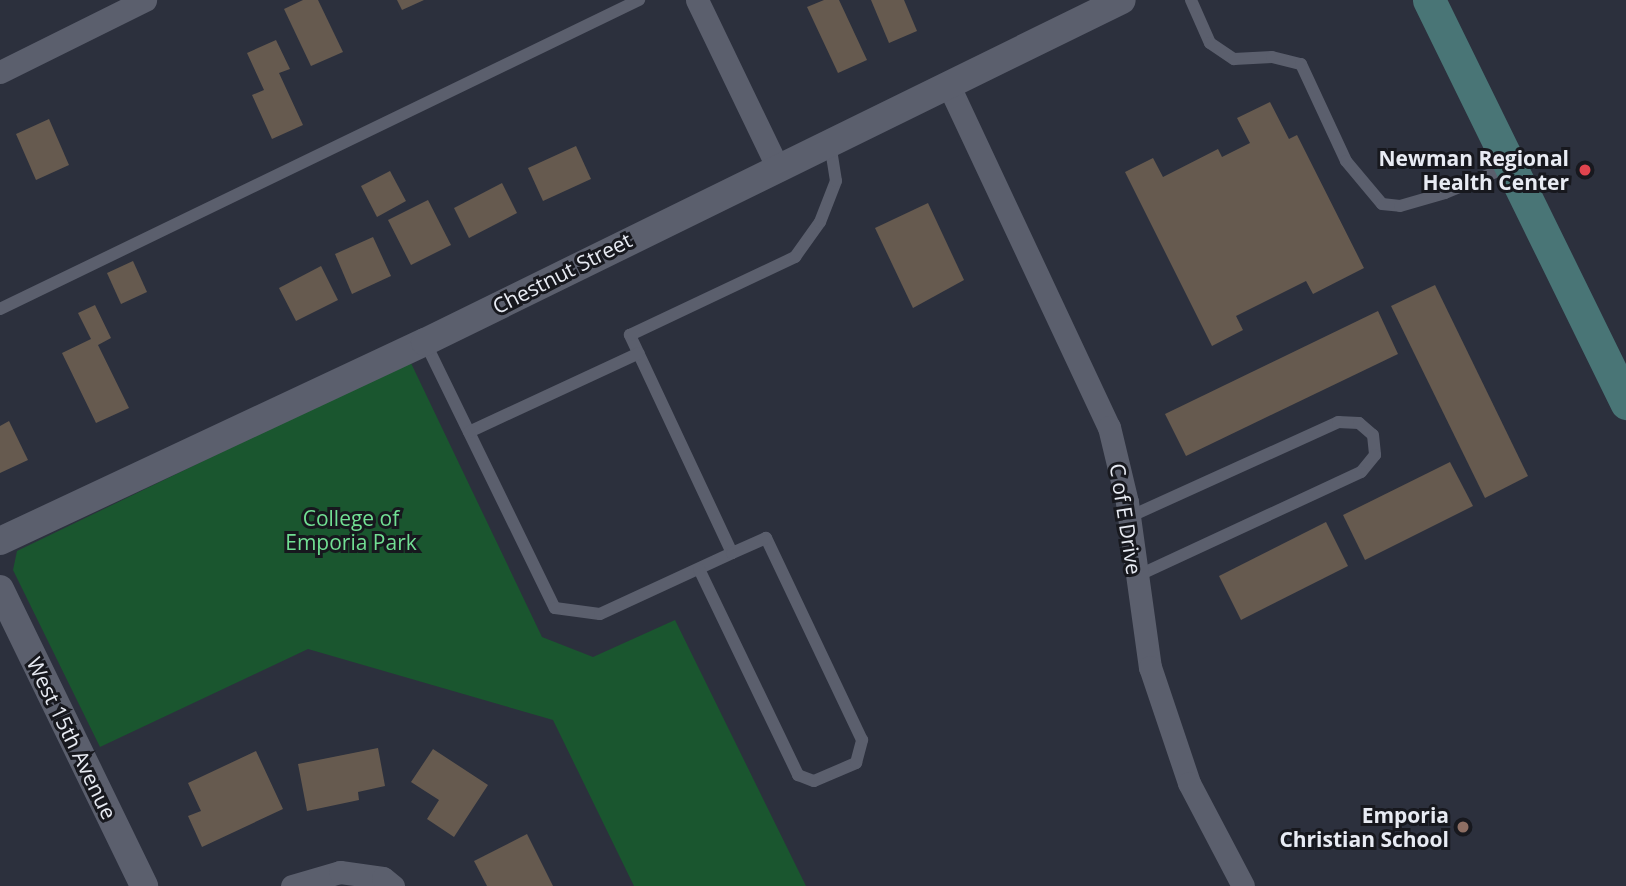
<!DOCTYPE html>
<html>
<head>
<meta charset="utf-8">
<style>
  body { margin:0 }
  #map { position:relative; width:1626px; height:886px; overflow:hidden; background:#2c303d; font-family:"Open Sans",sans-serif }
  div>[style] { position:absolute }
  .green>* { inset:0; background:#1a562f }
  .building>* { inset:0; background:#665a4f }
  .service>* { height:12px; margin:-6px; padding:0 6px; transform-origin:6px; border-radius:6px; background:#5b5f6d }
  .minor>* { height:23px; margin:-11.5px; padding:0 11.5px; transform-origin:11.5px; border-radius:11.5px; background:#5b5f6d }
  .tertiary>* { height:28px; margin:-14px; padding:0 14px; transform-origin:14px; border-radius:14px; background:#5b5f6d }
  .secondary>* { height:33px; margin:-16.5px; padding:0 16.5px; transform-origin:16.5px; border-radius:16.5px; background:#497576 }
  .dots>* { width:19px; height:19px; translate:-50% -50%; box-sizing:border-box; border:4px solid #17181e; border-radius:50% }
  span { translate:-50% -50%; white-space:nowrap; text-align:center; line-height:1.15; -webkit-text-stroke:6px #17181e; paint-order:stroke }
  .poi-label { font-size:21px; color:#e8ebf3; font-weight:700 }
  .right { translate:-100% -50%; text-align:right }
  .street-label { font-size:21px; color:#e8ebf3 }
  .park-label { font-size:21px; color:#71df93 }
</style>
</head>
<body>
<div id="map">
  <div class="green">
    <i style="clip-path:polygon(410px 361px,542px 637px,593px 657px,675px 620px,806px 886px,634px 886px,553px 720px,308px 649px,100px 747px,13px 570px,17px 551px)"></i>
  </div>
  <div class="building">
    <i style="clip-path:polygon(303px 0,318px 0,343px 52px,311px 66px,284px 9px)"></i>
    <i style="clip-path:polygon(397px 0,424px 0,402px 10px)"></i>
    <i style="clip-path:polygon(824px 0,839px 0,867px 60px,838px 73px,807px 7px)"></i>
    <i style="clip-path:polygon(871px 0,904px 0,917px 31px,889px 43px)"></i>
    <i style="clip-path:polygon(276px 40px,290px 69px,279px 73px,303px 125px,272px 139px,252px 95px,264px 90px,247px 53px)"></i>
    <i style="clip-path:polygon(1270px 102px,1289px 139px,1297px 135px,1364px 268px,1313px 294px,1306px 281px,1236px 316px,1243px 330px,1212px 346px,1125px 172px,1153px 158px,1163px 177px,1218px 149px,1222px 157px,1250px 143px,1237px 118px)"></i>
    <i style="clip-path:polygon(49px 119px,69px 165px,36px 180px,16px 134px)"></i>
    <i style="clip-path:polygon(576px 146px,591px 179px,543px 201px,528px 168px)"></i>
    <i style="clip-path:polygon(390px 171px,406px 201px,377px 217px,361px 186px)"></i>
    <i style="clip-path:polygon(502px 183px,517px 213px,469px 238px,454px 208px)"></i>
    <i style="clip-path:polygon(428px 200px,451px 245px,411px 265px,388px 220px)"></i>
    <i style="clip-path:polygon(928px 203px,964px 280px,913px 308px,875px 228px)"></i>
    <i style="clip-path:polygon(373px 237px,391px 276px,352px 294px,335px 254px)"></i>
    <i style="clip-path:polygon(133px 261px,147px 292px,121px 304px,107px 273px)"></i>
    <i style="clip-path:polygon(321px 266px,338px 300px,296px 321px,279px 288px)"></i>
    <i style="clip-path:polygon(1435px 285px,1528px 476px,1485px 498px,1391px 306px)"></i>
    <i style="clip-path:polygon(95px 305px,111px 338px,98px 345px,129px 408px,96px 423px,62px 353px,91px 339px,78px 313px)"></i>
    <i style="clip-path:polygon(1378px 311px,1398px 354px,1186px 456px,1165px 414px)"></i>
    <i style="clip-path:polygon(9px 421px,28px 460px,0 473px,0 426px)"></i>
    <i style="clip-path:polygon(1450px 462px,1473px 506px,1365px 560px,1343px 515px)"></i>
    <i style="clip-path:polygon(1326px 522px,1348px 566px,1241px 620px,1219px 576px)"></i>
    <i style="clip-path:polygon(378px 748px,385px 786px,358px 792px,359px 800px,307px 811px,298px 764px)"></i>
    <i style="clip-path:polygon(433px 749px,488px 785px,454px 837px,427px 819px,439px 800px,411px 782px)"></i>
    <i style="clip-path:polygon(256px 751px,283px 809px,202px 847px,188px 816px,201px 811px,188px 783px)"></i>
    <i style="clip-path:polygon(527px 834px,553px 886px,487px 886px,474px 861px)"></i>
  </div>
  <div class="service">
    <i style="left:1191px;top:0;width:47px;rotate:66.2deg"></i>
    <i style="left:1210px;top:43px;width:29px;rotate:34deg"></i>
    <i style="left:1234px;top:59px;width:38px;rotate:-3deg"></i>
    <i style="left:1272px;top:57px;width:30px;rotate:14deg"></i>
    <i style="left:1301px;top:64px;width:107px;rotate:65.1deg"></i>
    <i style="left:1346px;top:161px;width:56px;rotate:50.1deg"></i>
    <i style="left:1382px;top:204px;width:18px;rotate:6deg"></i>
    <i style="left:1400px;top:206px;width:47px;rotate:-16.1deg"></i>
    <i style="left:1445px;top:193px;width:70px;rotate:-22.6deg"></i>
    <i style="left:0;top:309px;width:710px;rotate:-25.81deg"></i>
    <i style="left:425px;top:342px;width:296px;rotate:64deg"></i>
    <i style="left:555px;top:608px;width:45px;rotate:7.6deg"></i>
    <i style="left:600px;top:614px;width:145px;rotate:-24.8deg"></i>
    <i style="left:732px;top:553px;width:241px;rotate:-115.1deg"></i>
    <i style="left:630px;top:335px;width:183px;rotate:-25.3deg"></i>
    <i style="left:795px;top:257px;width:43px;rotate:-54.5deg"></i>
    <i style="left:820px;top:222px;width:44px;rotate:-68.7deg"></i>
    <i style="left:836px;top:181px;width:38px;rotate:-99deg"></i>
    <i style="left:469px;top:432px;width:187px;rotate:-24.9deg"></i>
    <i style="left:1129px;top:517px;width:230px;rotate:-24.4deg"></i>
    <i style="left:1338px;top:422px;width:21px;rotate:3deg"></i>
    <i style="left:1359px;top:423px;width:18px;rotate:41deg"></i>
    <i style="left:1373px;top:435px;width:20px;rotate:84deg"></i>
    <i style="left:1375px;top:455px;width:22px;rotate:129deg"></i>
    <i style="left:1361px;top:472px;width:249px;rotate:155.1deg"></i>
    <i style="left:699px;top:569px;width:229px;rotate:64.3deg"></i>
    <i style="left:798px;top:775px;width:17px;rotate:21deg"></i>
    <i style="left:814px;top:781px;width:46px;rotate:-23.2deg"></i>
    <i style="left:856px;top:763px;width:24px;rotate:-75deg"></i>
    <i style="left:862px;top:740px;width:224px;rotate:-115.4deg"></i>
    <i style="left:766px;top:538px;width:37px;rotate:156deg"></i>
  </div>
  <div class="minor">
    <i style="left:697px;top:0;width:184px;rotate:64.3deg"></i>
    <i style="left:0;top:72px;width:162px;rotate:-26.4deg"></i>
    <i style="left:948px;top:84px;width:379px;rotate:64.9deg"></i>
    <i style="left:1109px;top:427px;width:77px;rotate:76.5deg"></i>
    <i style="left:1127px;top:502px;width:167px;rotate:82.1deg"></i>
    <i style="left:1150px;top:667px;width:122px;rotate:71.4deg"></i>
    <i style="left:1189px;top:783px;width:116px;rotate:62.3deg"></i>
    <i style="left:292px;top:886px;width:50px;rotate:-16.3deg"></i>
    <i style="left:340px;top:872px;width:43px;rotate:7.9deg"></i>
    <i style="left:383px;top:878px;width:13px;rotate:39deg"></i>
  </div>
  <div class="tertiary">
    <i style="left:0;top:541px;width:469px;rotate:-25.1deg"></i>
    <i style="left:425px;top:342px;width:776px;rotate:-26.14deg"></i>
    <i style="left:0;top:589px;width:330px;rotate:64.1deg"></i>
  </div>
  <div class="secondary">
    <i style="left:1429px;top:0;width:449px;rotate:63.9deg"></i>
  </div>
  <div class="dots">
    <i style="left:1585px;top:170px;background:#e0444e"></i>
    <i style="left:1463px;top:827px;background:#8d6e63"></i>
  </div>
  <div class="poi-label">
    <span class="right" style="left:1569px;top:170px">Newman Regional<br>Health Center</span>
    <span class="right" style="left:1449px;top:827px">Emporia<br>Christian School</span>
  </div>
  <div class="street-label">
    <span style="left:562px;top:273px;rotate:-27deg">Chestnut Street</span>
    <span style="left:1126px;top:519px;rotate:81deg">C of E Drive</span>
    <span style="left:72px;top:738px;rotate:64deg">West 15th Avenue</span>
  </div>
  <div class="park-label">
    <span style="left:351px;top:530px">College of<br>Emporia Park</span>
  </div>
</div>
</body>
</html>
